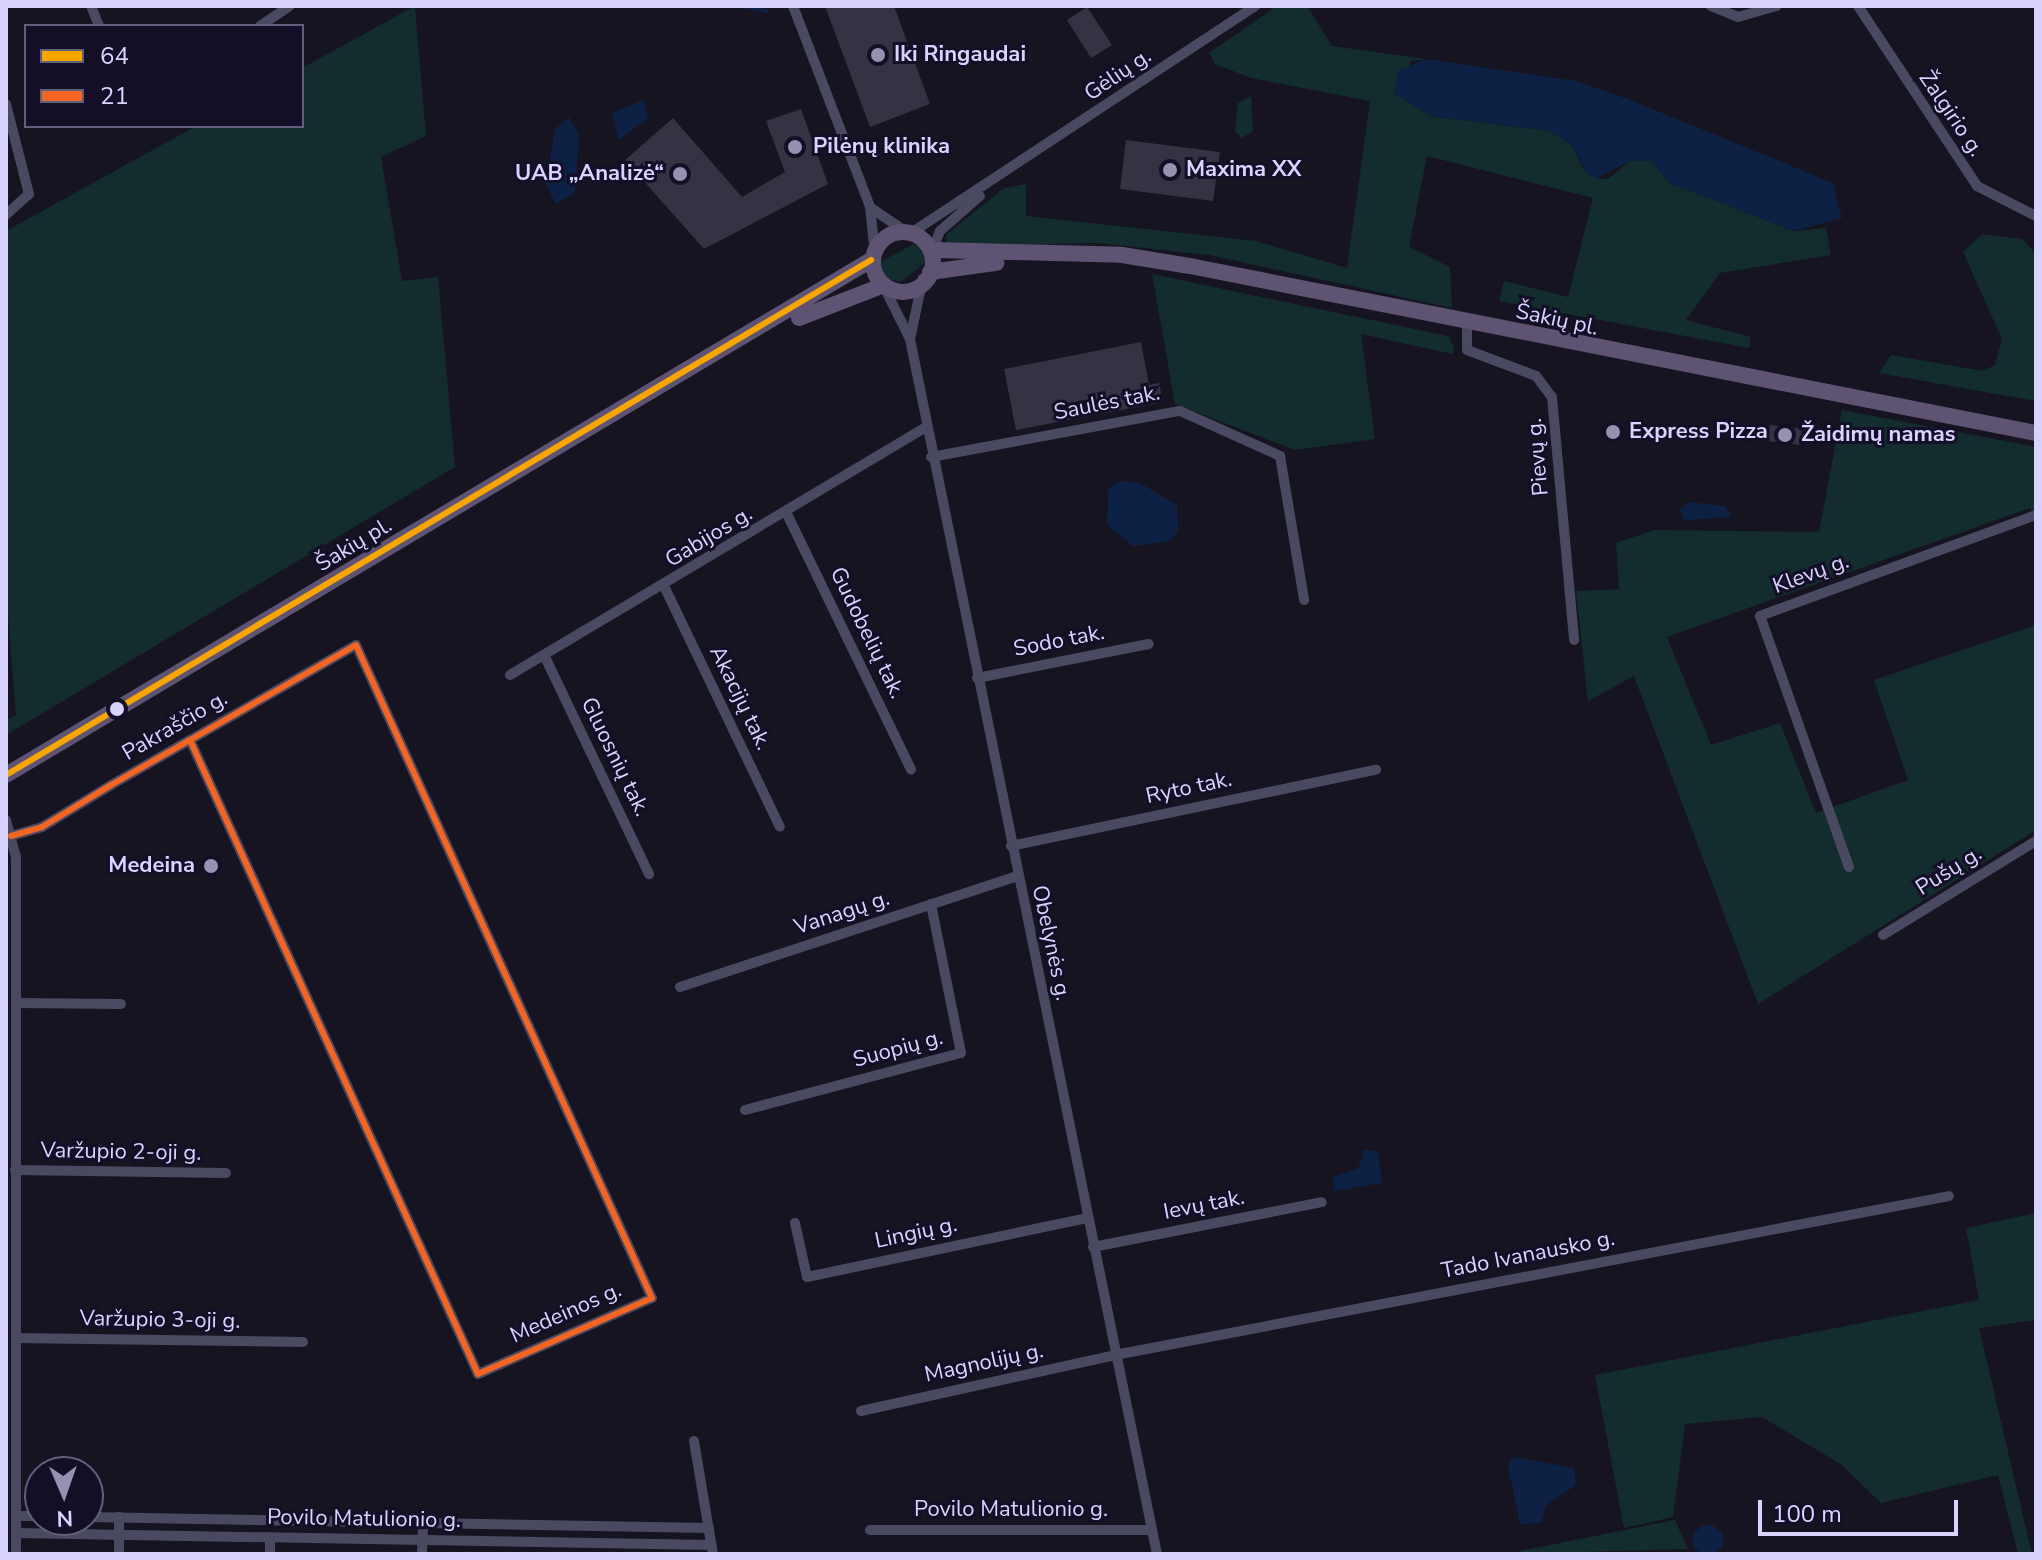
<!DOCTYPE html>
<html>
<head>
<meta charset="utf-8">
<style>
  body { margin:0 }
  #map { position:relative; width:2042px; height:1560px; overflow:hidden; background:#161421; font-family:"Nunito Sans",sans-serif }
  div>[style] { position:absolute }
  .green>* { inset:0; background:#132c2d }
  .water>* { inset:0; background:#0d2144 }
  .round { border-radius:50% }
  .stream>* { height:4px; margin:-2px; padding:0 2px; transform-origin:2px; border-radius:2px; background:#0d2144 }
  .building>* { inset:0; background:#343243 }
  .minor>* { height:10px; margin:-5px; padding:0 5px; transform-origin:5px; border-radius:5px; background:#4a4962 }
  .primary>* { height:16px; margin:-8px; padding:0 8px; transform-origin:8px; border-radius:8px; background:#5e5373 }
  .primary>.ring { margin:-8px; padding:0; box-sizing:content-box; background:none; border:16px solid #5e5373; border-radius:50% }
  .bus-1>* { height:6px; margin:-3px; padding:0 3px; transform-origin:3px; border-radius:3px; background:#f7a600 }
  .bus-2>* { height:6px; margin:-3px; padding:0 3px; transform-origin:3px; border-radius:3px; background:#f26522 }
  .dots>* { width:22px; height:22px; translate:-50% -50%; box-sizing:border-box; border:4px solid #130f26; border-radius:50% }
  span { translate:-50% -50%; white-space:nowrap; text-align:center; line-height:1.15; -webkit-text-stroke:6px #130f26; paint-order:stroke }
  .poi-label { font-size:22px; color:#d9d4ff; font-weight:700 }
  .left { translate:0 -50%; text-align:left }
  .right { translate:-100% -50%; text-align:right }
  .street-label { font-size:22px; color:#d9d4ff }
  .frame { position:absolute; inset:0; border:8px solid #d9d4ff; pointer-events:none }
  .legend { position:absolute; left:24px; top:24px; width:280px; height:104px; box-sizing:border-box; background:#130f26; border:2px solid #625e7d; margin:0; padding:10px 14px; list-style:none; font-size:24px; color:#d9d4ff }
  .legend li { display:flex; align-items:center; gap:16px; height:40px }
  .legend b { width:40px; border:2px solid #625e7d }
  .north { position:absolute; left:24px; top:1456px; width:80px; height:80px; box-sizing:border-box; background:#130f26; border:2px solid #625e7d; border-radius:50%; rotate:178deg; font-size:22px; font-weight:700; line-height:32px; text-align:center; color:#d9d4ff }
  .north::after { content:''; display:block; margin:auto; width:28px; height:36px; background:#9591b1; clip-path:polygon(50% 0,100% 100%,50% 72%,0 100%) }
  .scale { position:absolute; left:1758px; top:1500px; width:200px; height:36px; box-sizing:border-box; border:4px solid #d9d4ff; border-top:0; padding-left:10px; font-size:24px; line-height:28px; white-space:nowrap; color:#d9d4ff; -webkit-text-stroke:6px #130f26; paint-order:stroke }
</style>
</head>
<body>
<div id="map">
  <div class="green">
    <i style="clip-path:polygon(415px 6px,426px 136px,381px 157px,402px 281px,438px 277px,455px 467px,6px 735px,6px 720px,16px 715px,6px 592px,6px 231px,196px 126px,302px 126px,302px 68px)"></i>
    <i style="clip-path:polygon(1277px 6px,1307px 6px,1332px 46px,1426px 59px,1412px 61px,1394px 93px,1431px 116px,1549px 131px,1572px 145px,1583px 168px,1597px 178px,1608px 179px,1630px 161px,1651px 160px,1670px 183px,1794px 231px,1826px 228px,1831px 255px,1720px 273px,1686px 320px,1751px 337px,1749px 348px,1499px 301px,1504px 281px,1568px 297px,1593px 198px,1427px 156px,1409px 247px,1450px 267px,1452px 308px,1209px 255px,1098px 243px,947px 246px,946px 235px,1004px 188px,1026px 184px,1026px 216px,1256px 241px,1347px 268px,1370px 101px,1251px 78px,1215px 64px,1209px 53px)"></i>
    <i style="clip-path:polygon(1251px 96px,1253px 131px,1242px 138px,1235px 131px,1238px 103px)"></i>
    <i style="clip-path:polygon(1982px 234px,2022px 239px,2036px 254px,2036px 401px,1879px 373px,1891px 355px,1983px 371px,1995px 365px,2002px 339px,1963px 252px)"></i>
    <i style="clip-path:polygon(919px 241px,927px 248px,924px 264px,900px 282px,882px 278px,882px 261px)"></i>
    <i style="clip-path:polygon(1152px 274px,1448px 336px,1454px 348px,1453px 354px,1361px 334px,1375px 439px,1295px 450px,1175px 404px)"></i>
    <i style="clip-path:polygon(1842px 410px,2036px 447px,2036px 522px,2030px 508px,1667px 637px,1711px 745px,1780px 723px,1816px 813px,1908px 780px,1874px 680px,2036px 625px,2036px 830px,1758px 1004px,1634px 676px,1588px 701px,1576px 591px,1619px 589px,1616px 543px,1654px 530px,1819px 532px)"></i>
    <i style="clip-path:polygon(2036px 1213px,2036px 1320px,1979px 1328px,2032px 1554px,2018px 1554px,1998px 1475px,1881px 1503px,1842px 1465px,1762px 1417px,1685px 1424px,1673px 1517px,1624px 1528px,1595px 1375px,1979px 1300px,1966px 1228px)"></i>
    <i style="clip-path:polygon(1675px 1520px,1688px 1549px,1505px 1554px)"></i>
  </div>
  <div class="water">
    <i style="clip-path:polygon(1426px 59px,1576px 81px,1628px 99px,1833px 183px,1842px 218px,1794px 231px,1670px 183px,1651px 160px,1630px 161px,1597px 178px,1588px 175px,1572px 145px,1549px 131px,1431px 116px,1394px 93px,1398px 71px)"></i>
    <i style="clip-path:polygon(644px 100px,648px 118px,619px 140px,612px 113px)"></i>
    <i style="clip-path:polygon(569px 117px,579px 135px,575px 193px,556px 204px,546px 185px,555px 129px)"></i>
    <i style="clip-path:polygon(1119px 481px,1140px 483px,1177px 505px,1178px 532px,1169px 541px,1133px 546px,1107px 525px,1108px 490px)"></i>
    <i style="clip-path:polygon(1689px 502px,1725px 506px,1732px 516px,1684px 521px,1680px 509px)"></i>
    <i style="clip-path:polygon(1364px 1150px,1378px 1151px,1382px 1183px,1335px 1191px,1333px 1177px,1358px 1169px)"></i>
    <i style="clip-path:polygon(1514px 1457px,1574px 1468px,1576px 1485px,1546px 1505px,1541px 1523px,1520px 1524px,1508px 1465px)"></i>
    <i class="round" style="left:1693px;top:1525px;width:30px;height:30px"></i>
  </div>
  <div class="stream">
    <i style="left:743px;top:6px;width:24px;rotate:12deg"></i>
  </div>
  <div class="building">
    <i style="clip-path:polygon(825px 6px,894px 6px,930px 104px,870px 127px)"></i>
    <i style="clip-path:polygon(1087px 7px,1112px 45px,1091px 58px,1067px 20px)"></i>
    <i style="clip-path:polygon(801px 109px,828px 184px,704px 249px,625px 160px,673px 118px,742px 197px,785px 172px,766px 121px)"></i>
    <i style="clip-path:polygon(1126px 140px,1220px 152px,1213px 201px,1120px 189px)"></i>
    <i style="clip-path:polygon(1141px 342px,1149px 385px,1159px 383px,1163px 402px,1016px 430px,1004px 369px)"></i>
    <i style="clip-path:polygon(1770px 425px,1802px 429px,1800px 445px,1768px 441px)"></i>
  </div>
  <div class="minor">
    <i style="left:91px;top:6px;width:22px;rotate:68deg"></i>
    <i style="left:793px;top:6px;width:215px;rotate:69deg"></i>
    <i style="left:870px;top:207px;width:47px;rotate:83.9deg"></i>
    <i style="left:1711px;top:6px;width:29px;rotate:22deg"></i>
    <i style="left:1738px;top:17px;width:40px;rotate:-16deg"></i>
    <i style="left:1858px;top:6px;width:216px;rotate:56.5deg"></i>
    <i style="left:1977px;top:186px;width:66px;rotate:27deg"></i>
    <i style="left:260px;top:26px;width:36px;rotate:-34deg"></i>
    <i style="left:6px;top:104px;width:93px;rotate:75.7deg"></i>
    <i style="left:29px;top:194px;width:31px;rotate:138deg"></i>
    <i style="left:871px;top:208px;width:41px;rotate:34.1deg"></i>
    <i style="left:914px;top:231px;width:409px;rotate:-33.4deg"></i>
    <i style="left:934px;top:246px;width:16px;rotate:-68deg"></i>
    <i style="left:940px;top:231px;width:53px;rotate:-41.2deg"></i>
    <i style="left:886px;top:291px;width:54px;rotate:63.4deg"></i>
    <i style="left:910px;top:339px;width:1240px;rotate:78.51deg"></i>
    <i style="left:1467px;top:324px;width:26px;rotate:90deg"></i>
    <i style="left:1467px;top:350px;width:74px;rotate:20.6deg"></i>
    <i style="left:1536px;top:376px;width:26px;rotate:53deg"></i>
    <i style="left:1552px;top:397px;width:244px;rotate:84.8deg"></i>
    <i style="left:910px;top:339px;width:62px;rotate:-78deg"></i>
    <i style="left:931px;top:457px;width:253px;rotate:-10.5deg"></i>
    <i style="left:1180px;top:411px;width:110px;rotate:24.2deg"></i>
    <i style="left:1280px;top:456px;width:146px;rotate:80.5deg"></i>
    <i style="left:787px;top:514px;width:284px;rotate:64.1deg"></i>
    <i style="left:664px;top:586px;width:267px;rotate:64.3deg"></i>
    <i style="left:545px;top:657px;width:241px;rotate:64.4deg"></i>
    <i style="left:510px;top:675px;width:483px;rotate:-30.8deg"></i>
    <i style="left:977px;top:678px;width:175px;rotate:-11.2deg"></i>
    <i style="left:6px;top:820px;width:38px;rotate:75deg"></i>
    <i style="left:16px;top:857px;width:697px;rotate:90deg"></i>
    <i style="left:11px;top:836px;width:32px;rotate:-16deg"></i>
    <i style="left:42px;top:827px;width:81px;rotate:-31.3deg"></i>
    <i style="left:111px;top:785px;width:91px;rotate:-29.7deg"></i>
    <i style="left:190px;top:740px;width:191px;rotate:-29.8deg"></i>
    <i style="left:356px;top:645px;width:717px;rotate:65.62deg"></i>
    <i style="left:652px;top:1298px;width:190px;rotate:156.4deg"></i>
    <i style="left:478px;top:1374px;width:696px;rotate:-114.43deg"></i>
    <i style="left:1011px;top:846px;width:373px;rotate:-11.8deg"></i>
    <i style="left:1849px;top:867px;width:266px;rotate:-109.5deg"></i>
    <i style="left:1760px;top:616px;width:294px;rotate:-20.1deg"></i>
    <i style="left:1883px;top:935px;width:180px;rotate:-31.6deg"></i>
    <i style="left:680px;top:987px;width:355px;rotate:-18.2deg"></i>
    <i style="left:16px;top:1003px;width:105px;rotate:0.5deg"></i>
    <i style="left:745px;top:1110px;width:223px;rotate:-14.8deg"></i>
    <i style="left:961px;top:1053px;width:152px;rotate:-101.4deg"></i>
    <i style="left:15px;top:1170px;width:211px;rotate:0.8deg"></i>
    <i style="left:795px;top:1223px;width:55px;rotate:77.5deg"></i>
    <i style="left:807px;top:1277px;width:286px;rotate:-11.9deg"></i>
    <i style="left:1093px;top:1247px;width:233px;rotate:-11.1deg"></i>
    <i style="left:16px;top:1338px;width:287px;rotate:0.8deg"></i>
    <i style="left:861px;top:1411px;width:260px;rotate:-12.4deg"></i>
    <i style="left:1115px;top:1355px;width:849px;rotate:-10.79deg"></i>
    <i style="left:694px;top:1441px;width:115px;rotate:80.5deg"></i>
    <i style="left:16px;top:1516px;width:24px"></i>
    <i style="left:88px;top:1517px;width:621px;rotate:1.01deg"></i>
    <i style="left:870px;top:1530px;width:282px"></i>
    <i style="left:16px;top:1533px;width:696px;rotate:0.99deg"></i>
    <i style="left:119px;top:1554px;width:37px;rotate:-90deg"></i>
    <i style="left:270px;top:1554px;width:17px;rotate:-90deg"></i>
    <i style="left:422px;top:1554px;width:31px;rotate:-88deg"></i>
  </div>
  <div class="primary">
    <i class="ring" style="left:873px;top:232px;width:44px;height:44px"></i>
    <i style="left:936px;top:250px;width:186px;rotate:1.5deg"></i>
    <i style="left:1122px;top:255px;width:69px;rotate:9.2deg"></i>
    <i style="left:1190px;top:266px;width:862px;rotate:11.17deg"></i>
    <i style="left:930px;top:272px;width:67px;rotate:-7.8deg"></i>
    <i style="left:799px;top:318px;width:86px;rotate:-21.2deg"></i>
    <i style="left:6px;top:775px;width:1007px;rotate:-30.77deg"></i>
  </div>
  <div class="bus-1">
    <i style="left:6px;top:775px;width:1007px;rotate:-30.77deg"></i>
  </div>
  <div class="bus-2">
    <i style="left:11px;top:836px;width:32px;rotate:-16deg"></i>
    <i style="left:42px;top:827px;width:81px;rotate:-31.3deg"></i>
    <i style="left:111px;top:785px;width:91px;rotate:-29.7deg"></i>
    <i style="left:190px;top:740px;width:191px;rotate:-29.8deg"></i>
    <i style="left:356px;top:645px;width:717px;rotate:65.62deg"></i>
    <i style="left:652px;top:1298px;width:190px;rotate:156.4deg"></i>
    <i style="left:478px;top:1374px;width:696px;rotate:-114.43deg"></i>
  </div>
  <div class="dots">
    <i style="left:878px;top:55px;background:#9591b1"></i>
    <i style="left:795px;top:147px;background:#9591b1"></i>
    <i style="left:1170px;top:170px;background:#9591b1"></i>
    <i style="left:680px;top:174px;background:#9591b1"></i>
    <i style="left:1613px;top:432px;background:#9591b1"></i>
    <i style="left:1785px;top:435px;background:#9591b1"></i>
    <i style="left:117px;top:709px;background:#d9d4ff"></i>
    <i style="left:211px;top:866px;background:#9591b1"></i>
  </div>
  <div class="poi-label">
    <span class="left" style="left:894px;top:55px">Iki Ringaudai</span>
    <span class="left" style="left:813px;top:147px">Pilėnų klinika</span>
    <span class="left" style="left:1186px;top:170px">Maxima XX</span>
    <span class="right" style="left:664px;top:174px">UAB „Analizė“</span>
    <span class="left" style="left:1629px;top:432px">Express Pizza</span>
    <span class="left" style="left:1801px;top:435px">Žaidimų namas</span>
    <span class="right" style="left:195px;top:866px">Medeina</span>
  </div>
  <div class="street-label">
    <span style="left:1118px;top:75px;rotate:-34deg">Gėlių g.</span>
    <span style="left:1951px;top:114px;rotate:56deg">Žalgirio g.</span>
    <span style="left:1557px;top:320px;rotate:12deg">Šakių pl.</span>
    <span style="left:1107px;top:403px;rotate:-11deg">Saulės tak.</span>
    <span style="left:1538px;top:457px;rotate:-95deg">Pievų g.</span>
    <span style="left:709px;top:537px;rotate:-31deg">Gabijos g.</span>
    <span style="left:354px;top:545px;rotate:-31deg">Šakių pl.</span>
    <span style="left:1811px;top:574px;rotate:-20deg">Klevų g.</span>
    <span style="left:867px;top:633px;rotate:64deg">Gudobelių tak.</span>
    <span style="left:1059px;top:641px;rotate:-11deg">Sodo tak.</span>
    <span style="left:740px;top:698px;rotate:64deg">Akacijų tak.</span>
    <span style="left:175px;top:726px;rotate:-30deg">Pakraščio g.</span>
    <span style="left:615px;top:757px;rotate:64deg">Gluosnių tak.</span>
    <span style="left:1189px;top:788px;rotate:-12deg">Ryto tak.</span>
    <span style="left:1949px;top:871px;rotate:-32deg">Pušų g.</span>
    <span style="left:842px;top:913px;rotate:-18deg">Vanagų g.</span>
    <span style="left:1051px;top:943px;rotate:78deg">Obelynės g.</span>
    <span style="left:898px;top:1049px;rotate:-15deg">Suopių g.</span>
    <span style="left:121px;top:1152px;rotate:1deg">Varžupio 2-oji g.</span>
    <span style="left:1204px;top:1205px;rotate:-11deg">Ievų tak.</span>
    <span style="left:916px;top:1233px;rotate:-12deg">Lingių g.</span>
    <span style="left:1528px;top:1255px;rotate:-11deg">Tado Ivanausko g.</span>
    <span style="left:566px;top:1313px;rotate:-24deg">Medeinos g.</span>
    <span style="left:160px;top:1320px;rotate:1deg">Varžupio 3-oji g.</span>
    <span style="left:984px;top:1363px;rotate:-12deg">Magnolijų g.</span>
    <span style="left:1011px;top:1510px">Povilo Matulionio g.</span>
    <span style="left:364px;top:1519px;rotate:1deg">Povilo Matulionio g.</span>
  </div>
  <div class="frame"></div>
  <ul class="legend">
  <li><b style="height:10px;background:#f7a600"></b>64</li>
  <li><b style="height:10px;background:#f26522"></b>21</li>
  </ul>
  <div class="north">N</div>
  <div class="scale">100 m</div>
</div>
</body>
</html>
